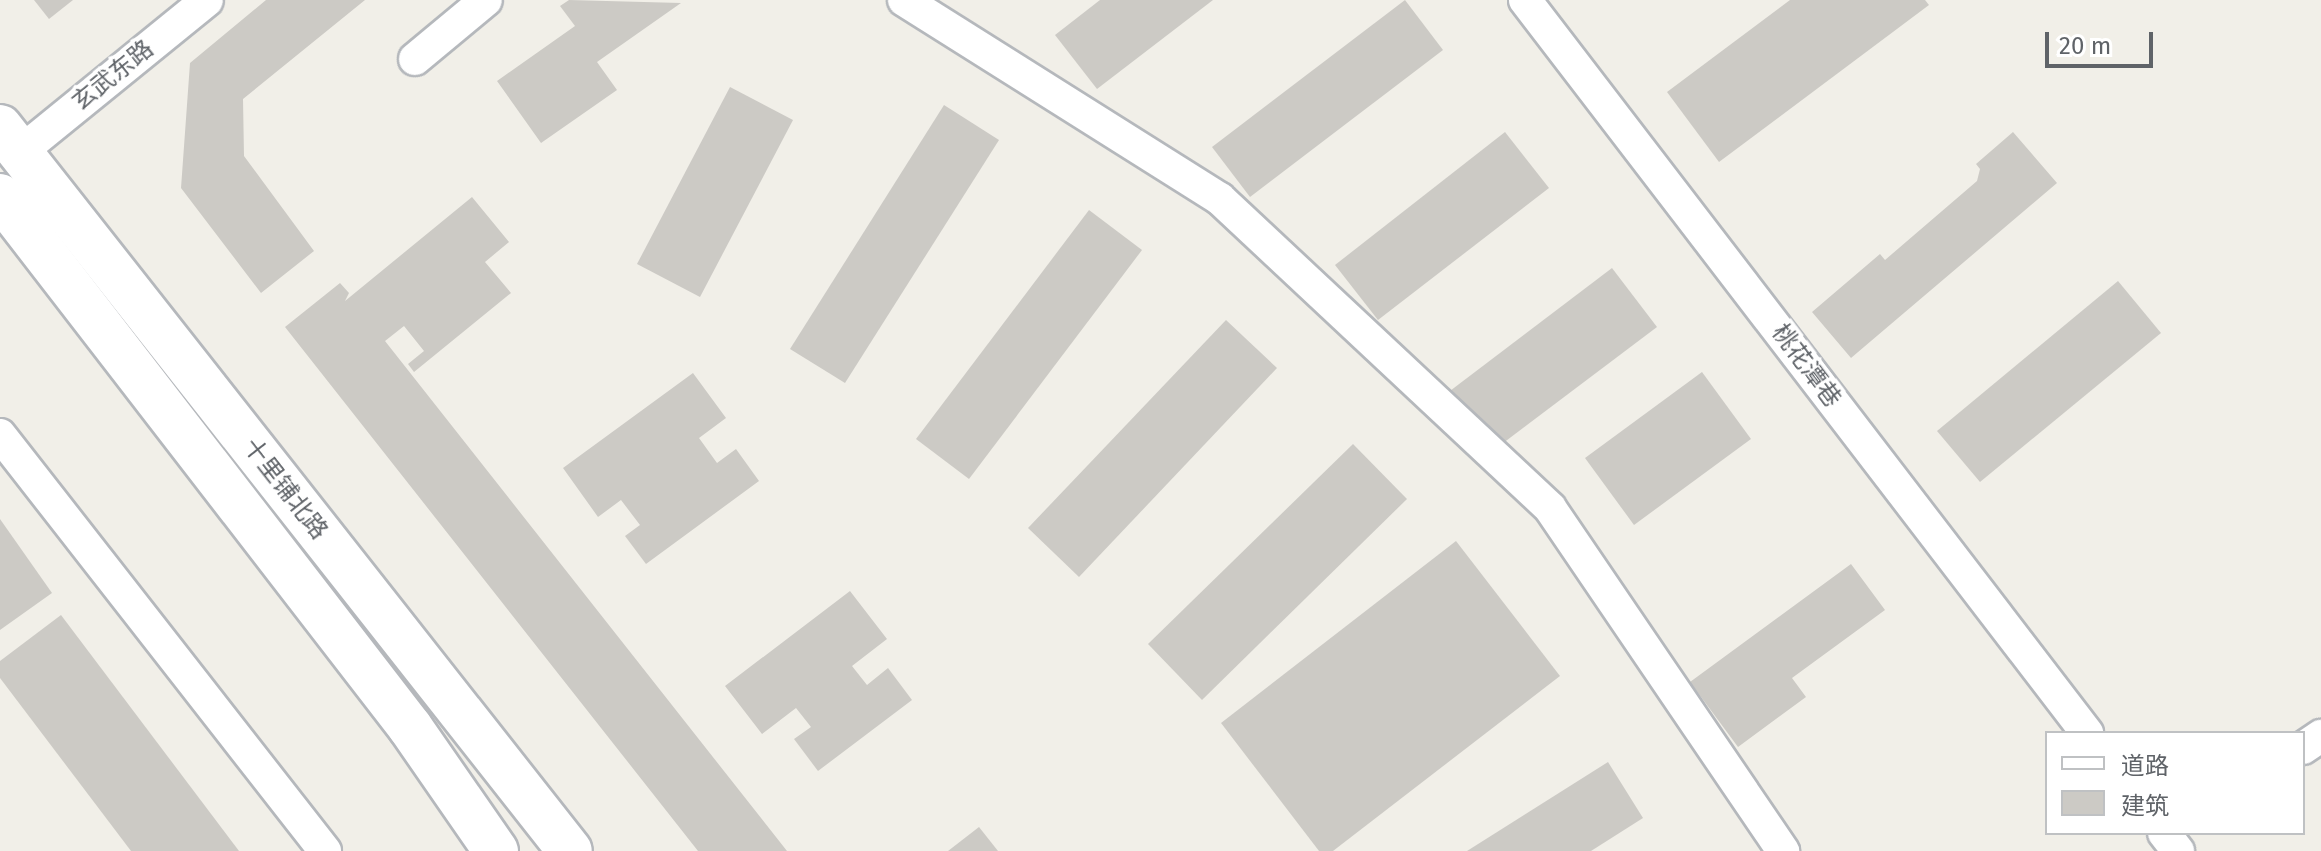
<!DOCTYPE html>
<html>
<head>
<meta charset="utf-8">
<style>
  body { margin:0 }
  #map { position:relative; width:2321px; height:851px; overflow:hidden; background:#f1efe8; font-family:"Fira Sans","Noto Sans SC",sans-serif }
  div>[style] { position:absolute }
  .building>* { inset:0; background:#cccac5 }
  .roads { filter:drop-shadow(2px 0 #b5b8bc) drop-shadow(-2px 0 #b5b8bc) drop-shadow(0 2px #b5b8bc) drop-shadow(0 -2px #b5b8bc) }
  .street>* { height:32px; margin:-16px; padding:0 16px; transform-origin:16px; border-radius:16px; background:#fff }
  .secondary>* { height:44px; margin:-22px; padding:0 22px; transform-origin:22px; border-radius:22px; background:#fff }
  span { translate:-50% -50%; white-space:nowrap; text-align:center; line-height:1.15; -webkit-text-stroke:7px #fff; paint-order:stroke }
  .street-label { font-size:24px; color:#5f6368 }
  .legend { position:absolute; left:2045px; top:731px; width:260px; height:104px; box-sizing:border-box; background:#fff; border:2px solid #bfc1c3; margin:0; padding:10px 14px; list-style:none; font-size:24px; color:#5f6368 }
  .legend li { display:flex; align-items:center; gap:16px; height:40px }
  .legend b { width:40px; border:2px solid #bfc1c3 }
  .scale { position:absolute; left:2045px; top:32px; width:108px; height:36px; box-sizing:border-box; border:4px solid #5f6368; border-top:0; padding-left:10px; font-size:24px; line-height:28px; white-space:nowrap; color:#5f6368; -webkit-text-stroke:6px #fff; paint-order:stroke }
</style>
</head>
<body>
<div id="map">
  <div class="building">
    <i style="clip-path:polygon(34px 0,73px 0,49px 19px)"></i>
    <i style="clip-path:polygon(266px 0,365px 0,243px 99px,244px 156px,314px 251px,261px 293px,181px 188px,190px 63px)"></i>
    <i style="clip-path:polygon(569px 0,681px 3px,597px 62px,617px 90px,541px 143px,497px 81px,575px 26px,560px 6px)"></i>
    <i style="clip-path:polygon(1100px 0,1213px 0,1097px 89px,1055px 35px)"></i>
    <i style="clip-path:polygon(1405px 0,1443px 50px,1250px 197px,1212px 147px)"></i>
    <i style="clip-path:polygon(1790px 0,1925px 0,1929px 5px,1719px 162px,1667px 92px)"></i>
    <i style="clip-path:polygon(730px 87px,793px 120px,700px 297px,637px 264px)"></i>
    <i style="clip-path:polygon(944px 105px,999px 140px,845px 383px,790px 349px)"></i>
    <i style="clip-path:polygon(1505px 132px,1549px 188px,1378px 320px,1335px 265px)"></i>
    <i style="clip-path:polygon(2013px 132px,2057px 183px,1851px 358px,1812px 312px,1880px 254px,1885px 260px,1977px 181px,1980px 169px,1976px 164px)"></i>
    <i style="clip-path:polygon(472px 197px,509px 242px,485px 262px,511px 293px,414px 372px,408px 364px,424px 351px,404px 326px,385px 341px,787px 851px,698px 851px,285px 327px,340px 283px,349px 293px,345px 301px)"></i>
    <i style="clip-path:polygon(1089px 210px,1142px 250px,969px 479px,916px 439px)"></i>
    <i style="clip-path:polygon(1612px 268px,1657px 327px,1486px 456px,1442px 397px)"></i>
    <i style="clip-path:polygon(2118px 281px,2161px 333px,1980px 482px,1937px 431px)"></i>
    <i style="clip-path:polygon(1226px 320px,1277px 368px,1079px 577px,1028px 528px)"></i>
    <i style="clip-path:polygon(1702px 372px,1751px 439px,1634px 525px,1585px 458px)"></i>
    <i style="clip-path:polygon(693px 373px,726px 418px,699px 438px,717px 463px,736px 449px,759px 481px,646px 564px,625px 536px,640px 525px,621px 500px,598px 517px,563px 468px)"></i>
    <i style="clip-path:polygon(1353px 444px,1407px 499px,1202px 700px,1148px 644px)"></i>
    <i style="clip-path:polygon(0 519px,52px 593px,0 630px)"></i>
    <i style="clip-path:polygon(1456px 541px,1560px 676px,1333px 851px,1319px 851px,1221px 723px)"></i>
    <i style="clip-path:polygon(1851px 564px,1885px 610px,1792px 678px,1806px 697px,1738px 747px,1690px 682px)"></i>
    <i style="clip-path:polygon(850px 591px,887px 639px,852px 666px,867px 685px,888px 668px,912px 700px,818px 771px,794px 739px,811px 727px,796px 708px,762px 734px,725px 686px)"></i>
    <i style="clip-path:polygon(61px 615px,239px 851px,131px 851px,0 678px,0 661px)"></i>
    <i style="clip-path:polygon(1608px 762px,1643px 818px,1591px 851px,1467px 851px)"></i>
    <i style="clip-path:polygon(979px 827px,998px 851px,948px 851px)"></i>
  </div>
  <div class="roads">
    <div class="street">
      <i style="left:904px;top:0;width:373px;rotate:32.2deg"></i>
      <i style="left:1220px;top:199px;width:452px;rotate:43.1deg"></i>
      <i style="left:1550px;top:508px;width:415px;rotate:55.8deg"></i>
      <i style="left:1525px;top:0;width:924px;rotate:52.52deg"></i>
      <i style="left:415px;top:59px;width:92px;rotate:-39.7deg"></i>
      <i style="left:19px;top:153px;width:242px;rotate:-39.1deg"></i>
      <i style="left:0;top:435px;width:528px;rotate:52deg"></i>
      <i style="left:2303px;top:748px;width:22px;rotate:-34deg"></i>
      <i style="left:2164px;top:833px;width:23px;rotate:52deg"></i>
    </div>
    <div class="secondary">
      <i style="left:0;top:127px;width:921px;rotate:51.79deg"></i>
      <i style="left:0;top:196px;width:671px;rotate:52.33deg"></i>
      <i style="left:410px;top:727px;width:151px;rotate:55.3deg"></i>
    </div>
  </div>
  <div class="street-label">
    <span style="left:113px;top:76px;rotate:-39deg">玄武东路</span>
    <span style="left:1806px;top:366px;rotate:53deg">桃花潭巷</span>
    <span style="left:285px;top:489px;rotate:52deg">十里铺北路</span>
  </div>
  <ul class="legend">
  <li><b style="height:10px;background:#fff"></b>道路</li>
  <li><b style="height:22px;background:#cccac5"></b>建筑</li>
  </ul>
  <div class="scale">20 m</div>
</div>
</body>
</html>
